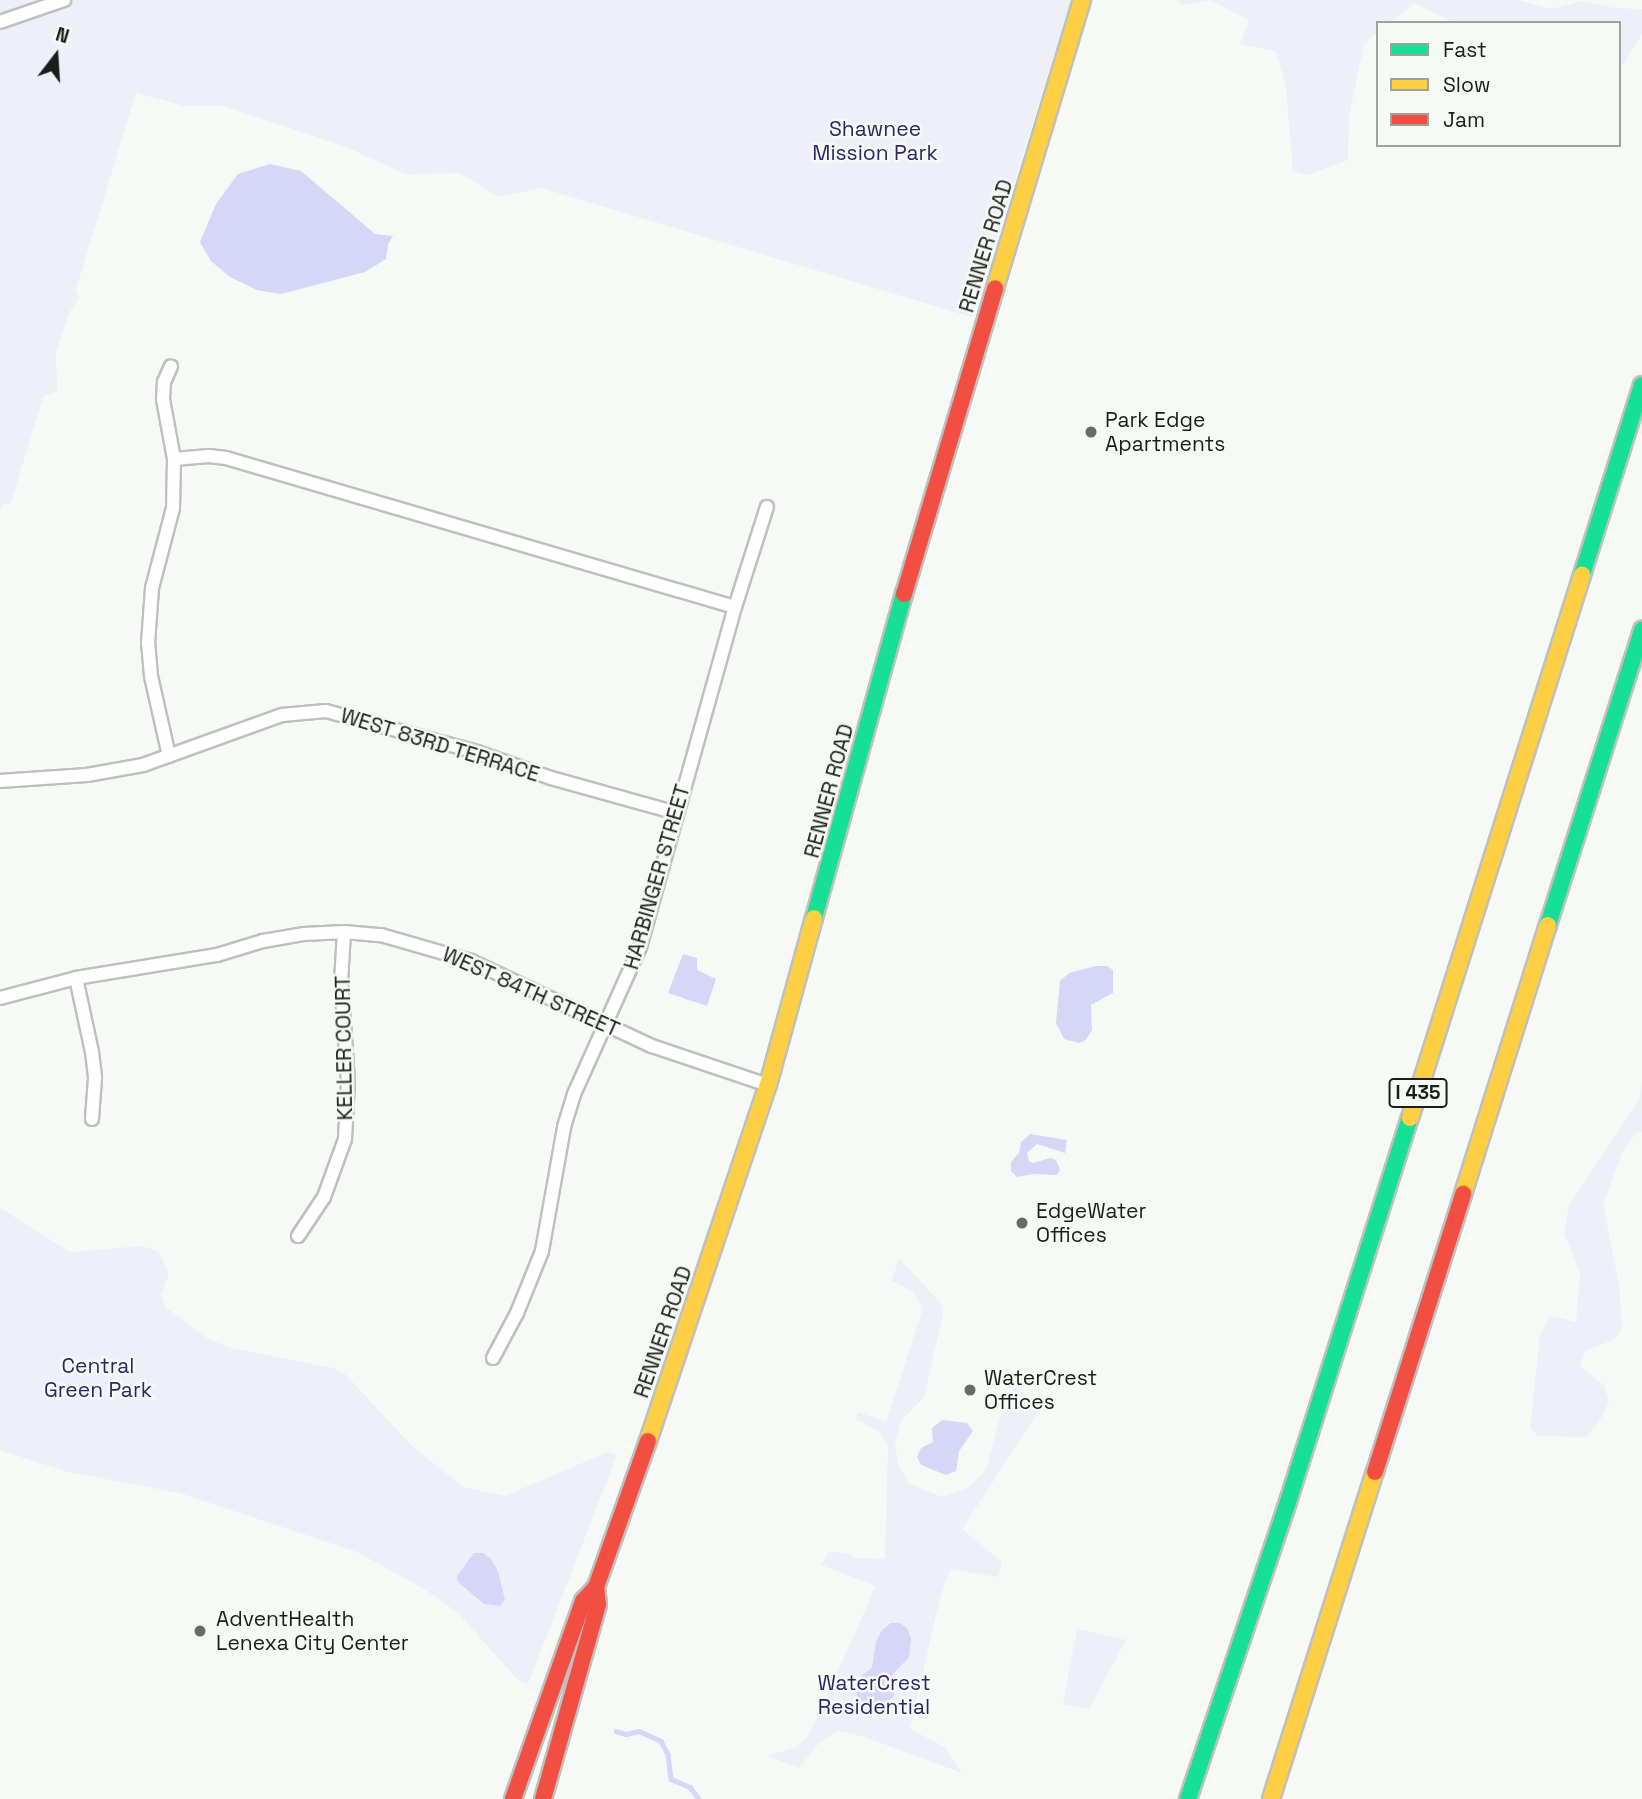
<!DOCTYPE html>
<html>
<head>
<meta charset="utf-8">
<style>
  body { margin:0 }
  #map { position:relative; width:1642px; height:1799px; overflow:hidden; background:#f6f9f6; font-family:"Space Grotesk",sans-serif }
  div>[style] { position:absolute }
  .green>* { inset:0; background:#eeeff8 }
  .water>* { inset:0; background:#d6d6f6 }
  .stream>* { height:4.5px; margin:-2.25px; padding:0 2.25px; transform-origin:2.25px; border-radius:2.25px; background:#d6d6f6 }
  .roads { filter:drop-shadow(2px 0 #bec0be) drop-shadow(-2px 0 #bec0be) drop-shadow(0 2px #bec0be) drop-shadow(0 -2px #bec0be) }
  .street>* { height:12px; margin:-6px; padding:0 6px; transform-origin:6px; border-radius:6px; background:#fefefe }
  .fast>* { height:16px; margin:-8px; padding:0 8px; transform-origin:8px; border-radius:8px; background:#16e098 }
  .slow>* { height:16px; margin:-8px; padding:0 8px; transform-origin:8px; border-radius:8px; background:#ffcf43 }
  .jam>* { height:16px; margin:-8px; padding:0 8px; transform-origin:8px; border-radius:8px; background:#f24e42 }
  .dots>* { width:19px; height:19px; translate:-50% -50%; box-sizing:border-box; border:4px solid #f5faf5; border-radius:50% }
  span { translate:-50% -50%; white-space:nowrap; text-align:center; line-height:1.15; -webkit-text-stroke:5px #f5faf5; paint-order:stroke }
  .shield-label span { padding:2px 5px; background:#f5faf5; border:2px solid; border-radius:5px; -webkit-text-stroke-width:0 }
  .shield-label { font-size:19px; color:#1b1d1b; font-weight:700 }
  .park-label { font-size:21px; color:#302467 }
  .street-label { font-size:21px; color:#1b1d1b }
  .poi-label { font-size:21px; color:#1b1d1b }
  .left { translate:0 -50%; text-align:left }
  .legend { position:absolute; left:1376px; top:21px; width:245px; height:126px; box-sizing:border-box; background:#f5faf5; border:2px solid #9ea29e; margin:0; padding:9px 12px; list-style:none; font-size:21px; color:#1b1d1b }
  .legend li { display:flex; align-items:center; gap:14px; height:35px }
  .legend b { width:35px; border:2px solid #9ea29e }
  .north { position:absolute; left:21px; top:21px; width:70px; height:70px; -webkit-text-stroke:5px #f5faf5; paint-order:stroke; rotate:17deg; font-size:19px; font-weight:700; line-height:28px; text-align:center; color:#1b1d1b }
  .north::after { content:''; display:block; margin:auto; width:24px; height:32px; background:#1b1d1b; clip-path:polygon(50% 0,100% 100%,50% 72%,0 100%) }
</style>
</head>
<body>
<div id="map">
  <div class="green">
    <i style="clip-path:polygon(0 0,1071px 0,972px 317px,541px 188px,499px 197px,460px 173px,405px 174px,344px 146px,223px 106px,185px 106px,136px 93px,76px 289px,79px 298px,69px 313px,56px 354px,57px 391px,44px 395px,10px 505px,4px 504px,0 509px)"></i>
    <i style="clip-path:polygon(1178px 0,1518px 0,1551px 9px,1583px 1px,1614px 8px,1642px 9px,1642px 34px,1623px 65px,1619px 65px,1619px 23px,1455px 23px,1415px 3px,1389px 23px,1378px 23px,1378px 32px,1364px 44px,1349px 116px,1348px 160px,1307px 175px,1293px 171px,1286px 88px,1276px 51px,1240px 44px,1249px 20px,1210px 0,1181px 6px)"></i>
    <i style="clip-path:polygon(1642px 1086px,1642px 1132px,1637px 1132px,1624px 1149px,1603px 1205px,1619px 1285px,1622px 1328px,1614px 1340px,1586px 1350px,1580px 1366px,1605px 1386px,1609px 1402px,1599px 1422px,1585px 1437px,1538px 1436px,1530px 1428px,1540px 1335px,1550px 1316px,1576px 1322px,1580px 1272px,1564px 1233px,1569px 1205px,1638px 1101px)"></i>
    <i style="clip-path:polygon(0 1208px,70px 1252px,142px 1246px,159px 1252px,169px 1273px,161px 1295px,165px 1307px,210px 1340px,231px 1348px,333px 1368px,346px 1375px,411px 1445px,463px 1487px,505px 1496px,608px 1452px,617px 1455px,528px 1684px,519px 1681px,458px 1613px,426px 1590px,357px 1552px,180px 1493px,68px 1472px,0 1450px)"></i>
    <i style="clip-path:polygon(899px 1258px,941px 1304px,943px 1314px,924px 1397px,901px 1421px,895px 1444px,898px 1464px,908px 1483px,942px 1497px,968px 1488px,986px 1470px,999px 1422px,1014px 1387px,1029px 1398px,1043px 1396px,1041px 1408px,962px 1529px,1002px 1562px,998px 1577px,950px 1569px,939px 1602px,910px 1729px,945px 1747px,962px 1773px,862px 1736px,838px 1731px,819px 1743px,799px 1768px,767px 1756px,797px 1747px,809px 1735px,876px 1586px,821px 1565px,829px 1552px,849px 1553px,853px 1558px,885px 1559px,888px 1445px,879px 1432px,856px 1419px,858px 1412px,886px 1422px,923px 1308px,912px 1291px,892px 1281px)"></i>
    <i style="clip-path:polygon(1077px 1629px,1126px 1640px,1089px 1709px,1063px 1704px)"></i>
  </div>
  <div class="water">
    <i style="clip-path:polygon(270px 164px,301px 171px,375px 234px,393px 236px,388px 244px,386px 259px,365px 272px,281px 294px,257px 290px,230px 277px,211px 261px,200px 242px,216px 204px,238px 174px)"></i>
    <i style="clip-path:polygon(683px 954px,697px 958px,697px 970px,716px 979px,707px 1006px,668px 993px)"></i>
    <i style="clip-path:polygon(1096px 966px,1107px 966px,1113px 970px,1113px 993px,1091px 1005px,1092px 1030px,1086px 1040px,1079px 1043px,1064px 1039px,1056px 1023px,1060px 981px,1069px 973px)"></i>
    <i style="clip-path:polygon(1030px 1134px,1067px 1140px,1065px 1153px,1037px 1144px,1027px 1153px,1029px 1161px,1033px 1163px,1050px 1158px,1056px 1160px,1060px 1170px,1057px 1175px,1033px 1174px,1017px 1177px,1011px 1171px,1011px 1162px,1019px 1153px,1021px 1142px)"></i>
    <i style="clip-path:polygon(942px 1420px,967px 1423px,973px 1431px,959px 1451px,956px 1471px,946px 1475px,921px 1465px,917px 1457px,921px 1448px,933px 1442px,932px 1428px)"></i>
    <i style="clip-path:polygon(474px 1553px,483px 1553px,491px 1559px,498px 1571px,505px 1600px,500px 1606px,484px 1604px,458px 1582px,457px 1576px)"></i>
    <i style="clip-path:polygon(891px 1623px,900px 1623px,907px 1628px,911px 1638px,909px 1657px,892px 1675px,894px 1696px,884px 1704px,868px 1707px,857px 1697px,857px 1684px,861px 1676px,872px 1668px,876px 1642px,882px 1630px)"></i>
  </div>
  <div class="stream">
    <i style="left:616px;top:1731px;width:10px;rotate:17deg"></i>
    <i style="left:626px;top:1734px;width:13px;rotate:-13deg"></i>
    <i style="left:639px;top:1731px;width:24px;rotate:24deg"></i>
    <i style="left:661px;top:1741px;width:15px;rotate:62deg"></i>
    <i style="left:668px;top:1754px;width:25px;rotate:83deg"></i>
    <i style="left:671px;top:1779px;width:21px;rotate:23deg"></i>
    <i style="left:690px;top:1787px;width:15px;rotate:53deg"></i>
  </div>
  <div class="roads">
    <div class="street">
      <i style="left:0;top:22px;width:68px;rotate:-19deg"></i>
      <i style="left:174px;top:459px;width:35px;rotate:-5deg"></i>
      <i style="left:209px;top:456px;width:17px;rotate:7deg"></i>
      <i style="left:226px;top:458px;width:530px;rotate:16.32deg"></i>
      <i style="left:169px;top:756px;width:82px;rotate:-102.7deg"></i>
      <i style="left:151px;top:676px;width:33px;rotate:-95deg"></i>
      <i style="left:148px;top:643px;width:55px;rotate:-85.8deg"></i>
      <i style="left:152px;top:588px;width:83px;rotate:-75.3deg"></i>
      <i style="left:173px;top:508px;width:49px;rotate:-88.8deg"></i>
      <i style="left:174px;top:459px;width:61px;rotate:-100.4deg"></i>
      <i style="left:163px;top:399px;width:17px;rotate:-87deg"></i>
      <i style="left:164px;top:382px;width:17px;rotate:-66deg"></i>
      <i style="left:0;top:781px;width:87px;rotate:-3.9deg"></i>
      <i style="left:87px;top:775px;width:57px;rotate:-10.1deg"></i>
      <i style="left:143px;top:765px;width:148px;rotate:-19.8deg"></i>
      <i style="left:282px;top:715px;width:44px;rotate:-5.2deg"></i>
      <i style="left:326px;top:711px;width:156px;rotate:15.2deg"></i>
      <i style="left:477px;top:752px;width:78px;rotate:19.4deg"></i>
      <i style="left:551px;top:778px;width:130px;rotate:15.6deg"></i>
      <i style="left:76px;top:978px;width:76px;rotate:77.8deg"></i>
      <i style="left:92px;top:1052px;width:26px;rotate:83deg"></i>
      <i style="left:95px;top:1078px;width:41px;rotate:94.2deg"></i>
      <i style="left:0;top:998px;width:79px;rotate:-14.7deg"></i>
      <i style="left:76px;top:978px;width:143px;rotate:-9.3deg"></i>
      <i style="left:217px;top:955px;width:48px;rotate:-16.9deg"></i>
      <i style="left:263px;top:941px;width:42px;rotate:-9.7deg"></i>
      <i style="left:304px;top:934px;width:40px;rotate:-2.9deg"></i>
      <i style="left:344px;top:932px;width:37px;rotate:5deg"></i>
      <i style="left:381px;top:935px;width:94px;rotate:16.1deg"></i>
      <i style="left:471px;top:961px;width:200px;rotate:25.2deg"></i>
      <i style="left:652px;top:1046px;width:122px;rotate:18.6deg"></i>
      <i style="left:298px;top:1236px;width:47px;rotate:-56.3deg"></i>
      <i style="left:324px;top:1197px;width:62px;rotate:-70.1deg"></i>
      <i style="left:345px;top:1139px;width:58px;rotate:-87deg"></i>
      <i style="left:348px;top:1081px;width:99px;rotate:-94deg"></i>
      <i style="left:341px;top:982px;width:50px;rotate:-86.6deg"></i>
      <i style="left:493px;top:1358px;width:51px;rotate:-61.9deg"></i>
      <i style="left:517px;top:1313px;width:67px;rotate:-68deg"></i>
      <i style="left:542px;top:1251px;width:126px;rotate:-79.9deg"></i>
      <i style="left:564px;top:1127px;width:34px;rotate:-73deg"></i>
      <i style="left:574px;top:1094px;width:161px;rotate:-65.8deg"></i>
      <i style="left:640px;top:947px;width:353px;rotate:-74.4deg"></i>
      <i style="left:735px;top:607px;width:105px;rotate:-72.3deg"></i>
    </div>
    <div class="fast">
      <i style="left:1582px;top:575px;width:199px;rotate:-72.5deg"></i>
      <i style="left:814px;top:918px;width:336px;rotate:-74.5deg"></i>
      <i style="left:1548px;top:925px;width:310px;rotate:-72.3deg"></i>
      <i style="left:1188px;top:1799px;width:307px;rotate:-71.4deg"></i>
      <i style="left:1286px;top:1508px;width:409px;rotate:-72.4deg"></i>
    </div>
    <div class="slow">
      <i style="left:995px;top:288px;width:301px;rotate:-73.2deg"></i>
      <i style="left:1410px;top:1118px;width:570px;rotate:-72.42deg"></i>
      <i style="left:1463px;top:1194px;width:282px;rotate:-72.5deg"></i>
      <i style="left:648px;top:1441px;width:376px;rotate:-71.4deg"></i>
      <i style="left:768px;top:1085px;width:173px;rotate:-74.6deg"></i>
      <i style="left:1271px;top:1799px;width:343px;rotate:-72.4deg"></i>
    </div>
    <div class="jam">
      <i style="left:904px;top:594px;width:319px;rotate:-73.4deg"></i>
      <i style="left:1375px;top:1472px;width:292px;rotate:-72.4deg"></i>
      <i style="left:513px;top:1799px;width:210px;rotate:-70.5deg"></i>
      <i style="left:583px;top:1601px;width:19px;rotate:-47deg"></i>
      <i style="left:596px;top:1587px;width:155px;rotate:-70.4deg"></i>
      <i style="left:543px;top:1799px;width:202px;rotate:-74.2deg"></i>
      <i style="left:598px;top:1605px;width:18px;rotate:-96deg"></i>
    </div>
  </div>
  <div class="dots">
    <i style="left:1091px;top:432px;background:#686a68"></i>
    <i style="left:1022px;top:1223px;background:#686a68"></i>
    <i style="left:970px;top:1390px;background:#686a68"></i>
    <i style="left:200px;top:1631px;background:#686a68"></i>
  </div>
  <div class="shield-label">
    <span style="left:1418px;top:1093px">I 435</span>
  </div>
  <div class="park-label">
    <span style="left:875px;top:141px">Shawnee<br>Mission Park</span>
    <span style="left:98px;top:1378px">Central<br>Green Park</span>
    <span style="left:874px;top:1695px">WaterCrest<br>Residential</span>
  </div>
  <div class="street-label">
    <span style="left:986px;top:246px;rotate:-73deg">RENNER ROAD</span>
    <span style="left:440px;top:745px;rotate:17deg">WEST 83RD TERRACE</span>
    <span style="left:829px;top:791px;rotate:-75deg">RENNER ROAD</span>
    <span style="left:657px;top:877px;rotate:-74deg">HARBINGER STREET</span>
    <span style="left:531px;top:992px;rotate:24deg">WEST 84TH STREET</span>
    <span style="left:344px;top:1048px;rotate:-91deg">KELLER COURT</span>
    <span style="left:663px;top:1332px;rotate:-71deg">RENNER ROAD</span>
  </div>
  <div class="poi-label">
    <span class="left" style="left:1105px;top:432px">Park Edge<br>Apartments</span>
    <span class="left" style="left:1036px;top:1223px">EdgeWater<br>Offices</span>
    <span class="left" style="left:984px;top:1390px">WaterCrest<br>Offices</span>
    <span class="left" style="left:216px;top:1631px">AdventHealth<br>Lenexa City Center</span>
  </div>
  <ul class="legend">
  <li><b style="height:9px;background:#16e098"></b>Fast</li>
  <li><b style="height:9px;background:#ffcf43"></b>Slow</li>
  <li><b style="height:9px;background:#f24e42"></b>Jam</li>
  </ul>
  <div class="north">N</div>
</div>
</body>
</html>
